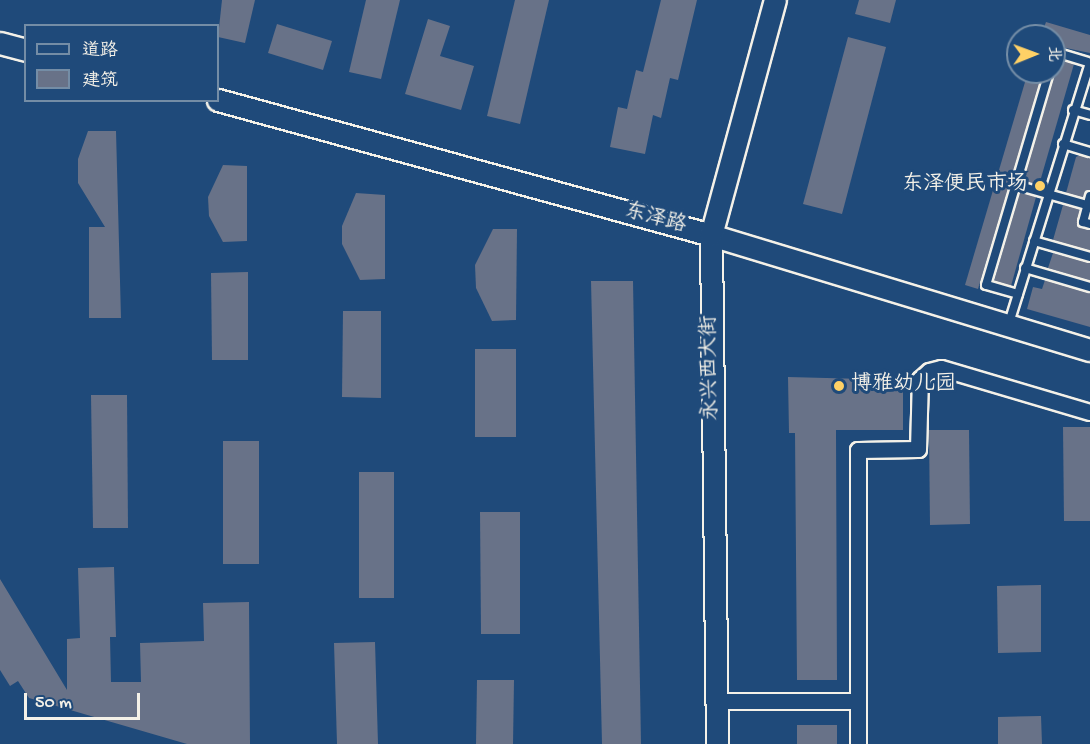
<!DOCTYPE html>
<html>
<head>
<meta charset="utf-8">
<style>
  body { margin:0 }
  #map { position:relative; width:1090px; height:744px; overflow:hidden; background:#1f4a7a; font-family:"Gochi Hand","LXGW WenKai TC",sans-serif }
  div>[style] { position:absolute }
  .building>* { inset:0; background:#687288 }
  .roads { filter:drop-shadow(2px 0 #f4f1e8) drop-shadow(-2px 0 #f4f1e8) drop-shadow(0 2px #f4f1e8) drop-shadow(0 -2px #f4f1e8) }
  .service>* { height:8px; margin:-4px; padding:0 4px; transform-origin:4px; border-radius:4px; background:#1f4a7a }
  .minor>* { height:15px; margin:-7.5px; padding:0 7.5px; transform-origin:7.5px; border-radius:7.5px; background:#1f4a7a }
  .secondary>* { height:21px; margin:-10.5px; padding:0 10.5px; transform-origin:10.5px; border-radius:10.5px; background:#1f4a7a }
  .dots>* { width:16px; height:16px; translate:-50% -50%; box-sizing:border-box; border:3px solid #1f4a7a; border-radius:50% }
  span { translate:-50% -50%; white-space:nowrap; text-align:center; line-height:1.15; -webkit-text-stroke:6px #1f4a7a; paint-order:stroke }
  .poi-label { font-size:21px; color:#f4f1e8 }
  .right { translate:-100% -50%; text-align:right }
  .left { translate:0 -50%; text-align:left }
  .street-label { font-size:21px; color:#f4f1e8 }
  .legend { position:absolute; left:24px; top:24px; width:195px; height:78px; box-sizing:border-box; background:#1f4a7a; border:2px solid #748da6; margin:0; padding:8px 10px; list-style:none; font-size:18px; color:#f4f1e8 }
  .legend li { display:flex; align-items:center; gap:12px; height:30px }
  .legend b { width:30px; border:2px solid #748da6 }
  .north { position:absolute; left:1006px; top:24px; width:60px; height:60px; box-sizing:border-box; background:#1f4a7a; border:2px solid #748da6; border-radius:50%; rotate:89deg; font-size:16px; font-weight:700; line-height:24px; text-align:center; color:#f4f1e8 }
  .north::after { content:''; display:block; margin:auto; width:21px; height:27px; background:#ffd166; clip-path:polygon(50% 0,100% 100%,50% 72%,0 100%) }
  .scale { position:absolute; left:24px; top:693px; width:116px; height:27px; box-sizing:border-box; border:3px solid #f4f1e8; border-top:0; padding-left:8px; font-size:18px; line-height:21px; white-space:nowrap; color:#f4f1e8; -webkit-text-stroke:4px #1f4a7a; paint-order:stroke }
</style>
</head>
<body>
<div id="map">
  <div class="building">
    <i style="clip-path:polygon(222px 0,255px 0,245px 43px,218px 37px)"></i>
    <i style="clip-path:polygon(366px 0,400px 0,381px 79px,349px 72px)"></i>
    <i style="clip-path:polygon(515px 0,549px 0,520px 124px,487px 116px)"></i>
    <i style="clip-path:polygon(661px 0,697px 0,678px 80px,670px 78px,661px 118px,653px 115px,645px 154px,610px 147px,618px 107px,627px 109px,636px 70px,643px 72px)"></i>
    <i style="clip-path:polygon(859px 0,896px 0,890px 23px,855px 14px)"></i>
    <i style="clip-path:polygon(428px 19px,450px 26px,440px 56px,474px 66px,461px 110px,405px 94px)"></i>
    <i style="clip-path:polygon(1046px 22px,1090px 35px,1090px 53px,1061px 47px,1054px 43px,1054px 36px,1041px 36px)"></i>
    <i style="clip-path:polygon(277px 24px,332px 41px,323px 70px,268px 53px)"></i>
    <i style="clip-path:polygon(848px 37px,886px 47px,842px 214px,803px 204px)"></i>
    <i style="clip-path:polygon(1059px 59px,1074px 64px,1039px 185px,1023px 181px)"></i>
    <i style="clip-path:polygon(1028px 72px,1043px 72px,978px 289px,965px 285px)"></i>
    <i style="clip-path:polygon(88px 131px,116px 131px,121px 318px,89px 318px,89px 227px,105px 227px,78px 183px,78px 159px)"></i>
    <i style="clip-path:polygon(1080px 155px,1090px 158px,1090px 190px,1083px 198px,1066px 193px,1076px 157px)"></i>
    <i style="clip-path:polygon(223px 165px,247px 166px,247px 241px,223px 242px,209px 216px,208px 197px)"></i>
    <i style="clip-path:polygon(1020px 192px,1036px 197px,1011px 286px,994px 281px)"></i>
    <i style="clip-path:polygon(356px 193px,385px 195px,385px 279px,360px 280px,342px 244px,342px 226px)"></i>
    <i style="clip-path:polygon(1063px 205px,1080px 209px,1077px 223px,1090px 230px,1090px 251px,1053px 240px)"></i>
    <i style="clip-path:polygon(493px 229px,517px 229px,516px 320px,492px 321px,476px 288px,475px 265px)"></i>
    <i style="clip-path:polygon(1053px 253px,1090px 263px,1090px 281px,1048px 268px)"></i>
    <i style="clip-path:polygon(248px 272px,248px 360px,212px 360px,211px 273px)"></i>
    <i style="clip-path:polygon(1045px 280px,1090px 293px,1090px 327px,1027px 309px,1033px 287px,1042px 289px)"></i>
    <i style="clip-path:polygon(591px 281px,633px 281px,641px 744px,602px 744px)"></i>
    <i style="clip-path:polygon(343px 311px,381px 311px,381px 398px,342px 397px)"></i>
    <i style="clip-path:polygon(475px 349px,516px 349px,516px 437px,475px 437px)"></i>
    <i style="clip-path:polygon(788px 377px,903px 380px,903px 430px,836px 430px,837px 680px,797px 680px,795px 433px,789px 433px)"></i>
    <i style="clip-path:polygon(91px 395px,127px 395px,128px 528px,93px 528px)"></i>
    <i style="clip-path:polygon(1063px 427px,1090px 427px,1090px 521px,1064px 521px)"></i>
    <i style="clip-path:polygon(929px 430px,969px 430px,970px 524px,930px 525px)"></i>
    <i style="clip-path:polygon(223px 441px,259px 441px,259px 564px,223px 564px)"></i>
    <i style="clip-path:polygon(359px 472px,394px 472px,394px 598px,359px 598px)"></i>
    <i style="clip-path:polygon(480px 512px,520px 512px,520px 634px,481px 634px)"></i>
    <i style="clip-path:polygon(114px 567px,116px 637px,110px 637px,111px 682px,141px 682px,140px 643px,204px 641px,203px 603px,249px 602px,250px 744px,187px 744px,29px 698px,18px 681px,10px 686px,0 670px,0 579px,67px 690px,67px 639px,80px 638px,78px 568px)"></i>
    <i style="clip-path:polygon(1041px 585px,1041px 652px,998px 653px,997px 586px)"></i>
    <i style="clip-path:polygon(375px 642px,378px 744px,337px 744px,334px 643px)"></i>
    <i style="clip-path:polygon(477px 680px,514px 680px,513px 744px,476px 744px)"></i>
    <i style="clip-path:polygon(1041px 716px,1042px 744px,998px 744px,998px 717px)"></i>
    <i style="clip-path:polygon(797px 725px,837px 725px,837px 744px,797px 744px)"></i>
  </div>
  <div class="roads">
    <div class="service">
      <i style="left:1054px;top:56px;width:4px;rotate:-76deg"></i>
      <i style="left:1055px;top:52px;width:34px;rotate:17deg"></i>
      <i style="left:1073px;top:110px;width:18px;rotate:16deg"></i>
      <i style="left:1063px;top:144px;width:28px;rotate:17deg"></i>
      <i style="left:1016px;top:185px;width:74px;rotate:15.7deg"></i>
      <i style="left:1090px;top:196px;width:27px;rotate:105deg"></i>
      <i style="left:1083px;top:222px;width:7px;rotate:16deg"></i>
      <i style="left:1034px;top:241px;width:58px;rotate:15.9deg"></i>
      <i style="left:1025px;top:268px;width:68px;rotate:16.3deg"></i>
      <i style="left:1018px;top:294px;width:33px;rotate:-164deg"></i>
      <i style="left:986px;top:285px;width:222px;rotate:-73.5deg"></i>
      <i style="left:1009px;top:323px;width:272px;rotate:-72.7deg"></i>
    </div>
    <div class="minor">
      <i style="left:716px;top:701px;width:142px"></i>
      <i style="left:858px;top:744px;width:294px;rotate:-90deg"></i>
      <i style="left:858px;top:450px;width:60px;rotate:-1deg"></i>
      <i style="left:918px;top:449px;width:70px;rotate:-88.4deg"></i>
      <i style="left:920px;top:379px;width:12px;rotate:-42deg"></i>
      <i style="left:929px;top:371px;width:12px;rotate:-14deg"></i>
      <i style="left:941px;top:368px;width:155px;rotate:16.5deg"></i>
    </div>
    <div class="secondary">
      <i style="left:0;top:43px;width:27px;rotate:15deg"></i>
      <i style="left:218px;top:100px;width:511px;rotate:15.31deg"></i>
      <i style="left:711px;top:235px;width:396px;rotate:16.9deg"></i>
      <i style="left:717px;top:744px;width:509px;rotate:-90.68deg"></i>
      <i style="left:711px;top:235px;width:244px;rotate:-74.8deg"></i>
    </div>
  </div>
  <div class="dots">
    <i style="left:1040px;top:186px;background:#ffd166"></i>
    <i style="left:839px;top:386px;background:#ffd166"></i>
  </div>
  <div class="poi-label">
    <span class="right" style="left:1028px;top:186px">东泽便民市场</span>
    <span class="left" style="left:851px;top:386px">博雅幼儿园</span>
  </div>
  <div class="street-label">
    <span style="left:655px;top:220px;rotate:15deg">东泽路</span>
    <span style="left:712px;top:368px;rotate:-91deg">永兴西大街</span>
  </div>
  <ul class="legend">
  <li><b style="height:8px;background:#1f4a7a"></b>道路</li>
  <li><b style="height:16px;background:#687288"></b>建筑</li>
  </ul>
  <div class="north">北</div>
  <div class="scale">50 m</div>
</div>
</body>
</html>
